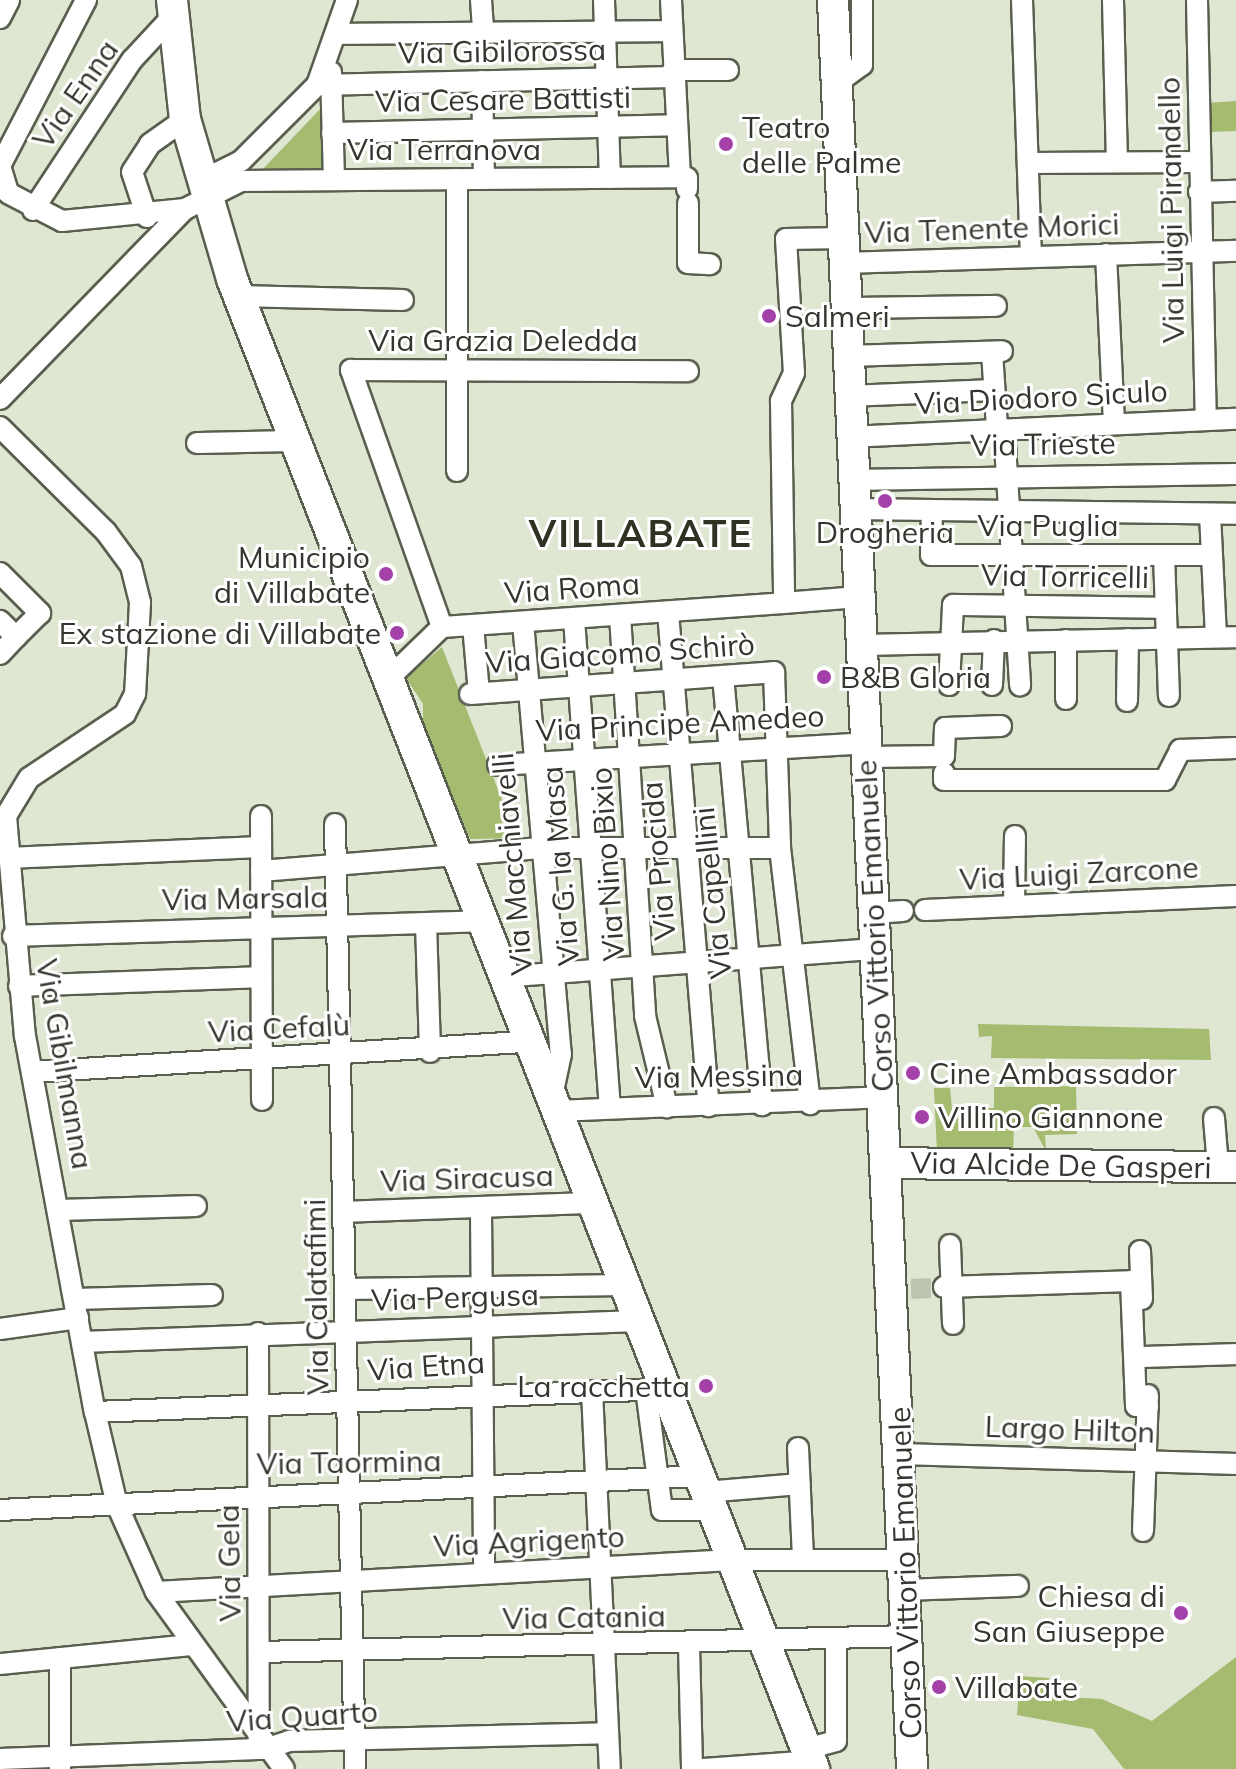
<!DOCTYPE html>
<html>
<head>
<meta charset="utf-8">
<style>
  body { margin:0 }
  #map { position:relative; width:1236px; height:1769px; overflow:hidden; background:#dfe6d2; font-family:Mulish,sans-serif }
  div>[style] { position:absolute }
  .green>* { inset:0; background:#a4bb70 }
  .street-tunnel>* { height:20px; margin-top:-10px; transform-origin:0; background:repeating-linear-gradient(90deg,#bdc3b1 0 20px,transparent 0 30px) }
  .roads { filter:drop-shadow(2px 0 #595f4e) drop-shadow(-2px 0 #595f4e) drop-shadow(0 2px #595f4e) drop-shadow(0 -2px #595f4e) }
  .street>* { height:20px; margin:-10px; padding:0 10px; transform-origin:10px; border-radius:10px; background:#fff }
  .secondary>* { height:30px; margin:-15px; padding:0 15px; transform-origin:15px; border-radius:15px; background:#fff }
  .dots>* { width:22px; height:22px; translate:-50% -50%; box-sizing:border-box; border:4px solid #fff; border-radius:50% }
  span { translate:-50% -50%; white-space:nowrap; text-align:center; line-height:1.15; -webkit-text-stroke:6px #fff; paint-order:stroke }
  .street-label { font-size:30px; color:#33352e }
  .poi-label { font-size:30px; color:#33352e }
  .left { translate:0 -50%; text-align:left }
  .right { translate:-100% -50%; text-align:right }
  .district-label { font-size:38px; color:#2d3223; font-weight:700; letter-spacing:2px }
</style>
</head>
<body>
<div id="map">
  <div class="green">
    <i style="clip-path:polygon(1236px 101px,1236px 131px,1208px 132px,1206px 103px)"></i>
    <i style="clip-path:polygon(324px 105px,322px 169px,262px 170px)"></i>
    <i style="clip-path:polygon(442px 647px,517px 838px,470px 839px,423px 725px,423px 704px,406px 678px)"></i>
    <i style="clip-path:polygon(978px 1024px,1209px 1029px,1211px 1060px,991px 1058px,992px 1036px,979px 1037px)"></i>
    <i style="clip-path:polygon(1076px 1086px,1077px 1134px,1045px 1135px,1046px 1151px,1033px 1127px,1014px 1127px,1013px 1152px,937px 1153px,934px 1088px,950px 1088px,952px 1109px,994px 1108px,994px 1087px)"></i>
    <i style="clip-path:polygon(1236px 1657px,1236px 1769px,1124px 1769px,1093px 1729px,1017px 1715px,1020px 1676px,1049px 1678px,1048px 1696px,1102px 1699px,1152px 1721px)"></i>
  </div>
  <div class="street-tunnel">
    <i style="left:911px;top:1289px;width:33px;rotate:-3deg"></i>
  </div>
  <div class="roads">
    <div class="street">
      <i style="left:481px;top:0;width:30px;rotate:86deg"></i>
      <i style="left:604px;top:0;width:178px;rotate:88.1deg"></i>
      <i style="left:671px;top:0;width:177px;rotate:87.1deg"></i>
      <i style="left:1022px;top:0;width:256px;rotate:88deg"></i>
      <i style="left:1113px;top:0;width:161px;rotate:88.6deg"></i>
      <i style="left:1197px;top:0;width:419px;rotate:88.8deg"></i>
      <i style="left:0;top:18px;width:20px;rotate:-63deg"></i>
      <i style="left:337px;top:34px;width:335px;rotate:-0.5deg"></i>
      <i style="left:673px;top:70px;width:55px"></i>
      <i style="left:331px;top:72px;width:108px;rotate:88.4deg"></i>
      <i style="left:482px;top:81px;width:98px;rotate:88.8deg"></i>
      <i style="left:837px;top:83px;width:31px;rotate:-36deg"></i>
      <i style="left:862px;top:65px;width:65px;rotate:-90deg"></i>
      <i style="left:317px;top:85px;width:356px;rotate:-1.3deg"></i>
      <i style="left:332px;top:133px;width:344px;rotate:-1.3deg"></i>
      <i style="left:1028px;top:163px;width:170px;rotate:-0.3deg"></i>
      <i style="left:0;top:166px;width:28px;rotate:73deg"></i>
      <i style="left:8px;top:193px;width:61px;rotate:27.4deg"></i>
      <i style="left:62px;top:221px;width:124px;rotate:-5.6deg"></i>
      <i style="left:185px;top:209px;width:63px;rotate:-26.6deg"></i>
      <i style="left:241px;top:181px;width:439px;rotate:-0.5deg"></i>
      <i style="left:680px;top:177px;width:7px;rotate:8deg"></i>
      <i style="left:687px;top:178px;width:11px;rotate:90deg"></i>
      <i style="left:0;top:166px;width:187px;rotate:-62.6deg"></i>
      <i style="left:457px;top:179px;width:292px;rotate:90deg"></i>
      <i style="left:201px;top:181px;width:45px;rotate:-26.6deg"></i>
      <i style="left:241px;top:161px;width:107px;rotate:-45deg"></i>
      <i style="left:317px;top:85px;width:90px;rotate:-70.6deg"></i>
      <i style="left:1199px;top:192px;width:37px;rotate:-2deg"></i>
      <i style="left:688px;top:203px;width:60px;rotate:90deg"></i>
      <i style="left:688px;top:263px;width:22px;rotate:3deg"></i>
      <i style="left:33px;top:210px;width:180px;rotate:-56.6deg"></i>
      <i style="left:132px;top:60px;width:59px;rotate:-47.1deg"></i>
      <i style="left:147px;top:217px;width:47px;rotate:-108.4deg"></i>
      <i style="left:132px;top:172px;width:33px;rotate:-57deg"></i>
      <i style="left:150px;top:144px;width:43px;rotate:-35.5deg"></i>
      <i style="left:844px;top:238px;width:58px;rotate:179deg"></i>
      <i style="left:786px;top:239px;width:134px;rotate:86.6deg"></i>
      <i style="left:794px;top:373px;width:31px;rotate:115deg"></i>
      <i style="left:781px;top:401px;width:202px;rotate:89.1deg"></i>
      <i style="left:784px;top:603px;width:74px;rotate:-4.6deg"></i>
      <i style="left:1106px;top:254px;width:170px;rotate:87.3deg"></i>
      <i style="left:845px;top:263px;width:391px;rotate:-1.8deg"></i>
      <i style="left:238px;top:296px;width:165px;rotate:1.4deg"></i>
      <i style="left:846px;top:308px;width:150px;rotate:-0.8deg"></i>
      <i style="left:992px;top:352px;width:76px;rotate:86.2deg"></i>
      <i style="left:847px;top:356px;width:155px;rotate:-1.8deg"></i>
      <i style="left:848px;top:396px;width:146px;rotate:-2.4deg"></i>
      <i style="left:0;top:399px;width:265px;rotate:-45.8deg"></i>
      <i style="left:0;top:427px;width:149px;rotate:44.7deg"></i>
      <i style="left:106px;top:532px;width:42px;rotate:53.7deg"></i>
      <i style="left:131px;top:566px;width:38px;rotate:76deg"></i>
      <i style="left:140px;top:603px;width:91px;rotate:93.1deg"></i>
      <i style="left:135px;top:694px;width:22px;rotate:117deg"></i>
      <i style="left:125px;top:714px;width:115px;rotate:146.3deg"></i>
      <i style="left:29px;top:778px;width:44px;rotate:121.2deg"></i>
      <i style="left:6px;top:816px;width:221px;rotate:85.1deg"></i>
      <i style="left:25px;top:1036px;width:382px;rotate:79.5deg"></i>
      <i style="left:95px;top:1412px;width:96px;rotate:76.7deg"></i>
      <i style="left:117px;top:1505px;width:95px;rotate:65.9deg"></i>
      <i style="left:156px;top:1592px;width:218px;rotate:54.1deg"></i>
      <i style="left:1004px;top:429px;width:257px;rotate:86.4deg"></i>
      <i style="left:849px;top:437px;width:387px;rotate:-2.7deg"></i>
      <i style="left:197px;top:443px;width:97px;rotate:-1.2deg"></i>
      <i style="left:851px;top:480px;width:385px;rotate:-0.9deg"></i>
      <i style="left:853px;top:509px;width:383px;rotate:0.7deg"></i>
      <i style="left:932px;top:510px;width:45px;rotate:91.3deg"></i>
      <i style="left:931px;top:555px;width:281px"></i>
      <i style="left:1210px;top:514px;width:123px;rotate:87.2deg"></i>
      <i style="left:1164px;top:555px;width:141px;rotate:88deg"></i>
      <i style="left:0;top:573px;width:57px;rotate:45deg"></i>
      <i style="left:40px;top:613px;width:34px;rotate:135deg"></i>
      <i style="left:16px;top:637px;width:23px;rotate:-135deg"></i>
      <i style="left:668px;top:612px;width:496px;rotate:85.3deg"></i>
      <i style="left:620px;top:615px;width:402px;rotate:86.4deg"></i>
      <i style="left:645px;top:1016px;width:94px;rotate:76.4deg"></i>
      <i style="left:574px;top:619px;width:490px;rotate:85.8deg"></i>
      <i style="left:523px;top:622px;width:434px;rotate:85deg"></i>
      <i style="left:561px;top:1054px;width:43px;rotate:102.1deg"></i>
      <i style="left:473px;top:625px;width:68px;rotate:85deg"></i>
      <i style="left:442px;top:627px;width:273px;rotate:-109.5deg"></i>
      <i style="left:351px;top:370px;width:337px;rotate:0.2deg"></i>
      <i style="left:1066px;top:640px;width:59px;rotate:90deg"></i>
      <i style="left:860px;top:645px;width:376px;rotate:-1.2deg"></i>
      <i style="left:0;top:654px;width:23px;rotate:-47deg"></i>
      <i style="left:723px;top:676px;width:431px;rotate:84.8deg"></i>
      <i style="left:386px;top:681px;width:78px;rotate:-44deg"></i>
      <i style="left:442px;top:627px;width:343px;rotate:-4deg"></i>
      <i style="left:949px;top:685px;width:80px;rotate:-87.1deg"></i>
      <i style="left:953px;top:605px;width:213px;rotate:0.8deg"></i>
      <i style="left:992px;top:685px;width:45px;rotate:-87.5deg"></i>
      <i style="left:470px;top:694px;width:305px;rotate:-4.1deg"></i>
      <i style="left:774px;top:672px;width:176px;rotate:88deg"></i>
      <i style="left:780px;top:848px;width:258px;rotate:83.3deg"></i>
      <i style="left:1127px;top:701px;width:62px;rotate:-89.1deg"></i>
      <i style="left:866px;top:757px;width:78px;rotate:-0.7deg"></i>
      <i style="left:944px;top:756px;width:28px;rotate:-88deg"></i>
      <i style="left:945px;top:728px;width:56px;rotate:-2deg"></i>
      <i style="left:498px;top:765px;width:368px;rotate:-3.4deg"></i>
      <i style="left:944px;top:773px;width:7px;rotate:90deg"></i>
      <i style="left:944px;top:780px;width:221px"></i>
      <i style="left:1165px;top:780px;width:34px;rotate:-63deg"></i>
      <i style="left:1180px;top:750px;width:56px;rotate:-2deg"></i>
      <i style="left:261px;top:816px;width:284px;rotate:89.8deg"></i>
      <i style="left:335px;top:824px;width:945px;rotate:88.79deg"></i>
      <i style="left:7px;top:858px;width:254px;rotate:-2.5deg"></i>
      <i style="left:261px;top:871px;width:280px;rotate:-4.7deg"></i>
      <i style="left:540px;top:848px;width:240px"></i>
      <i style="left:1014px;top:906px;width:70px;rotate:-89.2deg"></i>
      <i style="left:925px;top:910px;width:311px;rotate:-2.6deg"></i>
      <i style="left:873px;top:913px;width:30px;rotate:-4deg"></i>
      <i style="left:426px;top:923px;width:129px;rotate:88.2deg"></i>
      <i style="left:13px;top:936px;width:466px;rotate:-1.8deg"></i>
      <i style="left:501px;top:977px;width:375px;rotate:-4.3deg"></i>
      <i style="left:19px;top:986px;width:242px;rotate:-2.1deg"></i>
      <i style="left:32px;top:1072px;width:497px;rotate:-3.5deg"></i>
      <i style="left:555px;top:1111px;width:328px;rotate:-2.4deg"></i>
      <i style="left:1214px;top:1118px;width:49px;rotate:85.3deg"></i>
      <i style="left:60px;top:1210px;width:136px;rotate:-1.7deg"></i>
      <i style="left:481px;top:1211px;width:362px;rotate:89.5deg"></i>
      <i style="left:344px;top:1212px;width:248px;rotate:-2.1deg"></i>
      <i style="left:950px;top:1245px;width:79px;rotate:87.8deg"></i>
      <i style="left:1140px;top:1251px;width:48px;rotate:87.6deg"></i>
      <i style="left:944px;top:1287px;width:187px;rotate:-1.8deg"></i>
      <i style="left:1131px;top:1281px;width:125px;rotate:87.7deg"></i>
      <i style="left:1136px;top:1406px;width:12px;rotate:5deg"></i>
      <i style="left:345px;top:1289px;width:279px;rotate:-0.8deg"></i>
      <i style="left:75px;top:1299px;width:137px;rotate:-1.7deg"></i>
      <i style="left:0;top:1329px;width:79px;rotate:-8deg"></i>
      <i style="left:258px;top:1333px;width:411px;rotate:89.9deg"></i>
      <i style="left:82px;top:1342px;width:556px;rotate:-2.16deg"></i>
      <i style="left:1145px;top:1357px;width:91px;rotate:-1.9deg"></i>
      <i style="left:646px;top:1389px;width:122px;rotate:82.5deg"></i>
      <i style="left:662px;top:1510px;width:50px"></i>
      <i style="left:592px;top:1391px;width:378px;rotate:87.3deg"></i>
      <i style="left:95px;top:1412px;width:569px;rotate:-2.31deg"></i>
      <i style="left:798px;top:1448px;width:112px;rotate:87.4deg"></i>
      <i style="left:902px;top:1454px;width:334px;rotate:1.7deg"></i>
      <i style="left:705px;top:1492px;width:95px;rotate:-4.8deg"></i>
      <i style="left:0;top:1510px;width:700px;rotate:-2.78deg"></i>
      <i style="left:1143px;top:1531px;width:136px;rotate:-87.9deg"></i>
      <i style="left:907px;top:1590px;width:111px;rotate:-2.1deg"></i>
      <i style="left:156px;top:1592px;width:577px;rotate:-3.18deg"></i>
      <i style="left:732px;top:1560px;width:174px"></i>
      <i style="left:689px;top:1645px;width:124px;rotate:88.6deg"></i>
      <i style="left:260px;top:1652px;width:649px;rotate:-1.41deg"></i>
      <i style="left:60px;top:1658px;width:111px;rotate:90deg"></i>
      <i style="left:0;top:1664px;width:192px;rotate:-5.7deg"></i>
      <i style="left:806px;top:1749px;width:31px;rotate:-15deg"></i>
      <i style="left:836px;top:1741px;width:103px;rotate:-90deg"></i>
      <i style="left:0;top:1759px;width:265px;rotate:-2.2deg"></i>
      <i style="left:265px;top:1749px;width:25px;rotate:-18deg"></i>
      <i style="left:289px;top:1741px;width:319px;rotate:-1.4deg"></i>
      <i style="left:703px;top:1769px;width:108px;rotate:-4.2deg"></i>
    </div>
    <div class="secondary">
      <i style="left:172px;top:0;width:120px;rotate:83.8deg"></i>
      <i style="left:185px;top:119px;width:167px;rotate:73.6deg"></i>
      <i style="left:232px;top:279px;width:1600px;rotate:68.66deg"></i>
      <i style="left:833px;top:0;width:1771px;rotate:87.44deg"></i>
      <i style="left:886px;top:1163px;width:350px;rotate:0.7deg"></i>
    </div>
  </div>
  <div class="dots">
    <i style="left:726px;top:144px;background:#a341a8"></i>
    <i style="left:769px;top:316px;background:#a341a8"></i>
    <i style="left:885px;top:501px;background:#a341a8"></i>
    <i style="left:386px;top:574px;background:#a341a8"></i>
    <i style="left:397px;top:633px;background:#a341a8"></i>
    <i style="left:824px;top:677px;background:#a341a8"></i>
    <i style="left:913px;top:1073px;background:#a341a8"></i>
    <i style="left:922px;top:1117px;background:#a341a8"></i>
    <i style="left:706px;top:1386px;background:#a341a8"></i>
    <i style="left:1181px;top:1613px;background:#a341a8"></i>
    <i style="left:939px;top:1687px;background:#a341a8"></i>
  </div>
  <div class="street-label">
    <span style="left:502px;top:51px;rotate:-1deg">Via Gibilorossa</span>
    <span style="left:75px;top:94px;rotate:-55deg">Via Enna</span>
    <span style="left:503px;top:99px;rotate:-1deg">Via Cesare Battisti</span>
    <span style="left:444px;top:149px">Via Terranova</span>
    <span style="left:1171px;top:210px;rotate:-91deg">Via Luigi Pirandello</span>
    <span style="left:992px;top:228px;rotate:-2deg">Via Tenente Morici</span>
    <span style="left:503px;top:340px">Via Grazia Deledda</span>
    <span style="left:1041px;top:397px;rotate:-3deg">Via Diodoro Siculo</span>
    <span style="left:1043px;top:444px;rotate:-1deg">Via Trieste</span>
    <span style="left:1048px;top:525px">Via Puglia</span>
    <span style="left:1065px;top:576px;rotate:1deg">Via Torricelli</span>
    <span style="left:572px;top:588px;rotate:-4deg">Via Roma</span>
    <span style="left:620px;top:653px;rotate:-4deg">Via Giacomo Schirò</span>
    <span style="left:680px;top:723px;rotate:-3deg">Via Principe Amedeo</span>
    <span style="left:658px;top:861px;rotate:-95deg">Via Procida</span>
    <span style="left:512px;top:864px;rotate:-95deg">Via Macchiavelli</span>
    <span style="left:607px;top:864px;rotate:-94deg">Via Nino Bixio</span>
    <span style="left:560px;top:866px;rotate:-95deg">Via G. la Masa</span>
    <span style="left:1079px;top:873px;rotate:-3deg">Via Luigi Zarcone</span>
    <span style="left:712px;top:893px;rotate:-96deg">Via Capellini</span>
    <span style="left:245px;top:898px;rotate:-1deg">Via Marsala</span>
    <span style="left:874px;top:926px;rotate:-93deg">Corso Vittorio Emanuele</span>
    <span style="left:279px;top:1028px;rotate:-3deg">Via Cefalù</span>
    <span style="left:65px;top:1064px;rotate:80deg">Via Gibilmanna</span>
    <span style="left:719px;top:1076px;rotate:-1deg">Via Messina</span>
    <span style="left:1061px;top:1165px;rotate:1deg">Via Alcide De Gasperi</span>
    <span style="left:467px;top:1178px;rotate:-2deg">Via Siracusa</span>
    <span style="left:316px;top:1297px;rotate:-91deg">Via Calatafimi</span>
    <span style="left:455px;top:1297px;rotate:-2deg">Via Pergusa</span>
    <span style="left:426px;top:1366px;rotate:-4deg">Via Etna</span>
    <span style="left:1070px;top:1429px;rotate:2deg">Largo Hilton</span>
    <span style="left:349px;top:1462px;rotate:-1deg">Via Taormina</span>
    <span style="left:529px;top:1541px;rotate:-3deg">Via Agrigento</span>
    <span style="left:229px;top:1563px;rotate:-91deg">Via Gela</span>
    <span style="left:905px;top:1573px;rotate:-92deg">Corso Vittorio Emanuele</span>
    <span style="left:584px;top:1617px;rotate:-1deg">Via Catania</span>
    <span style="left:302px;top:1716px;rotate:-4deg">Via Quarto</span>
  </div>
  <div class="poi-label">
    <span class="left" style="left:742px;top:144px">Teatro<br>delle Palme</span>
    <span class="left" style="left:785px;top:316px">Salmeri</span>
    <span style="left:885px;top:532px">Drogheria</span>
    <span class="right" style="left:370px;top:574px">Municipio<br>di Villabate</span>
    <span class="right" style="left:381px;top:633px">Ex stazione di Villabate</span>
    <span class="left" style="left:840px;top:677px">B&amp;B Gloria</span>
    <span class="left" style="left:929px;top:1073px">Cine Ambassador</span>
    <span class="left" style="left:938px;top:1117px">Villino Giannone</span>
    <span class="right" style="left:690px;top:1386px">La racchetta</span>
    <span class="right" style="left:1165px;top:1613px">Chiesa di<br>San Giuseppe</span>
    <span class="left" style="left:955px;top:1687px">Villabate</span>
  </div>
  <div class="district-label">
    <span style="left:641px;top:534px">VILLABATE</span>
  </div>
</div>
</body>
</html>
